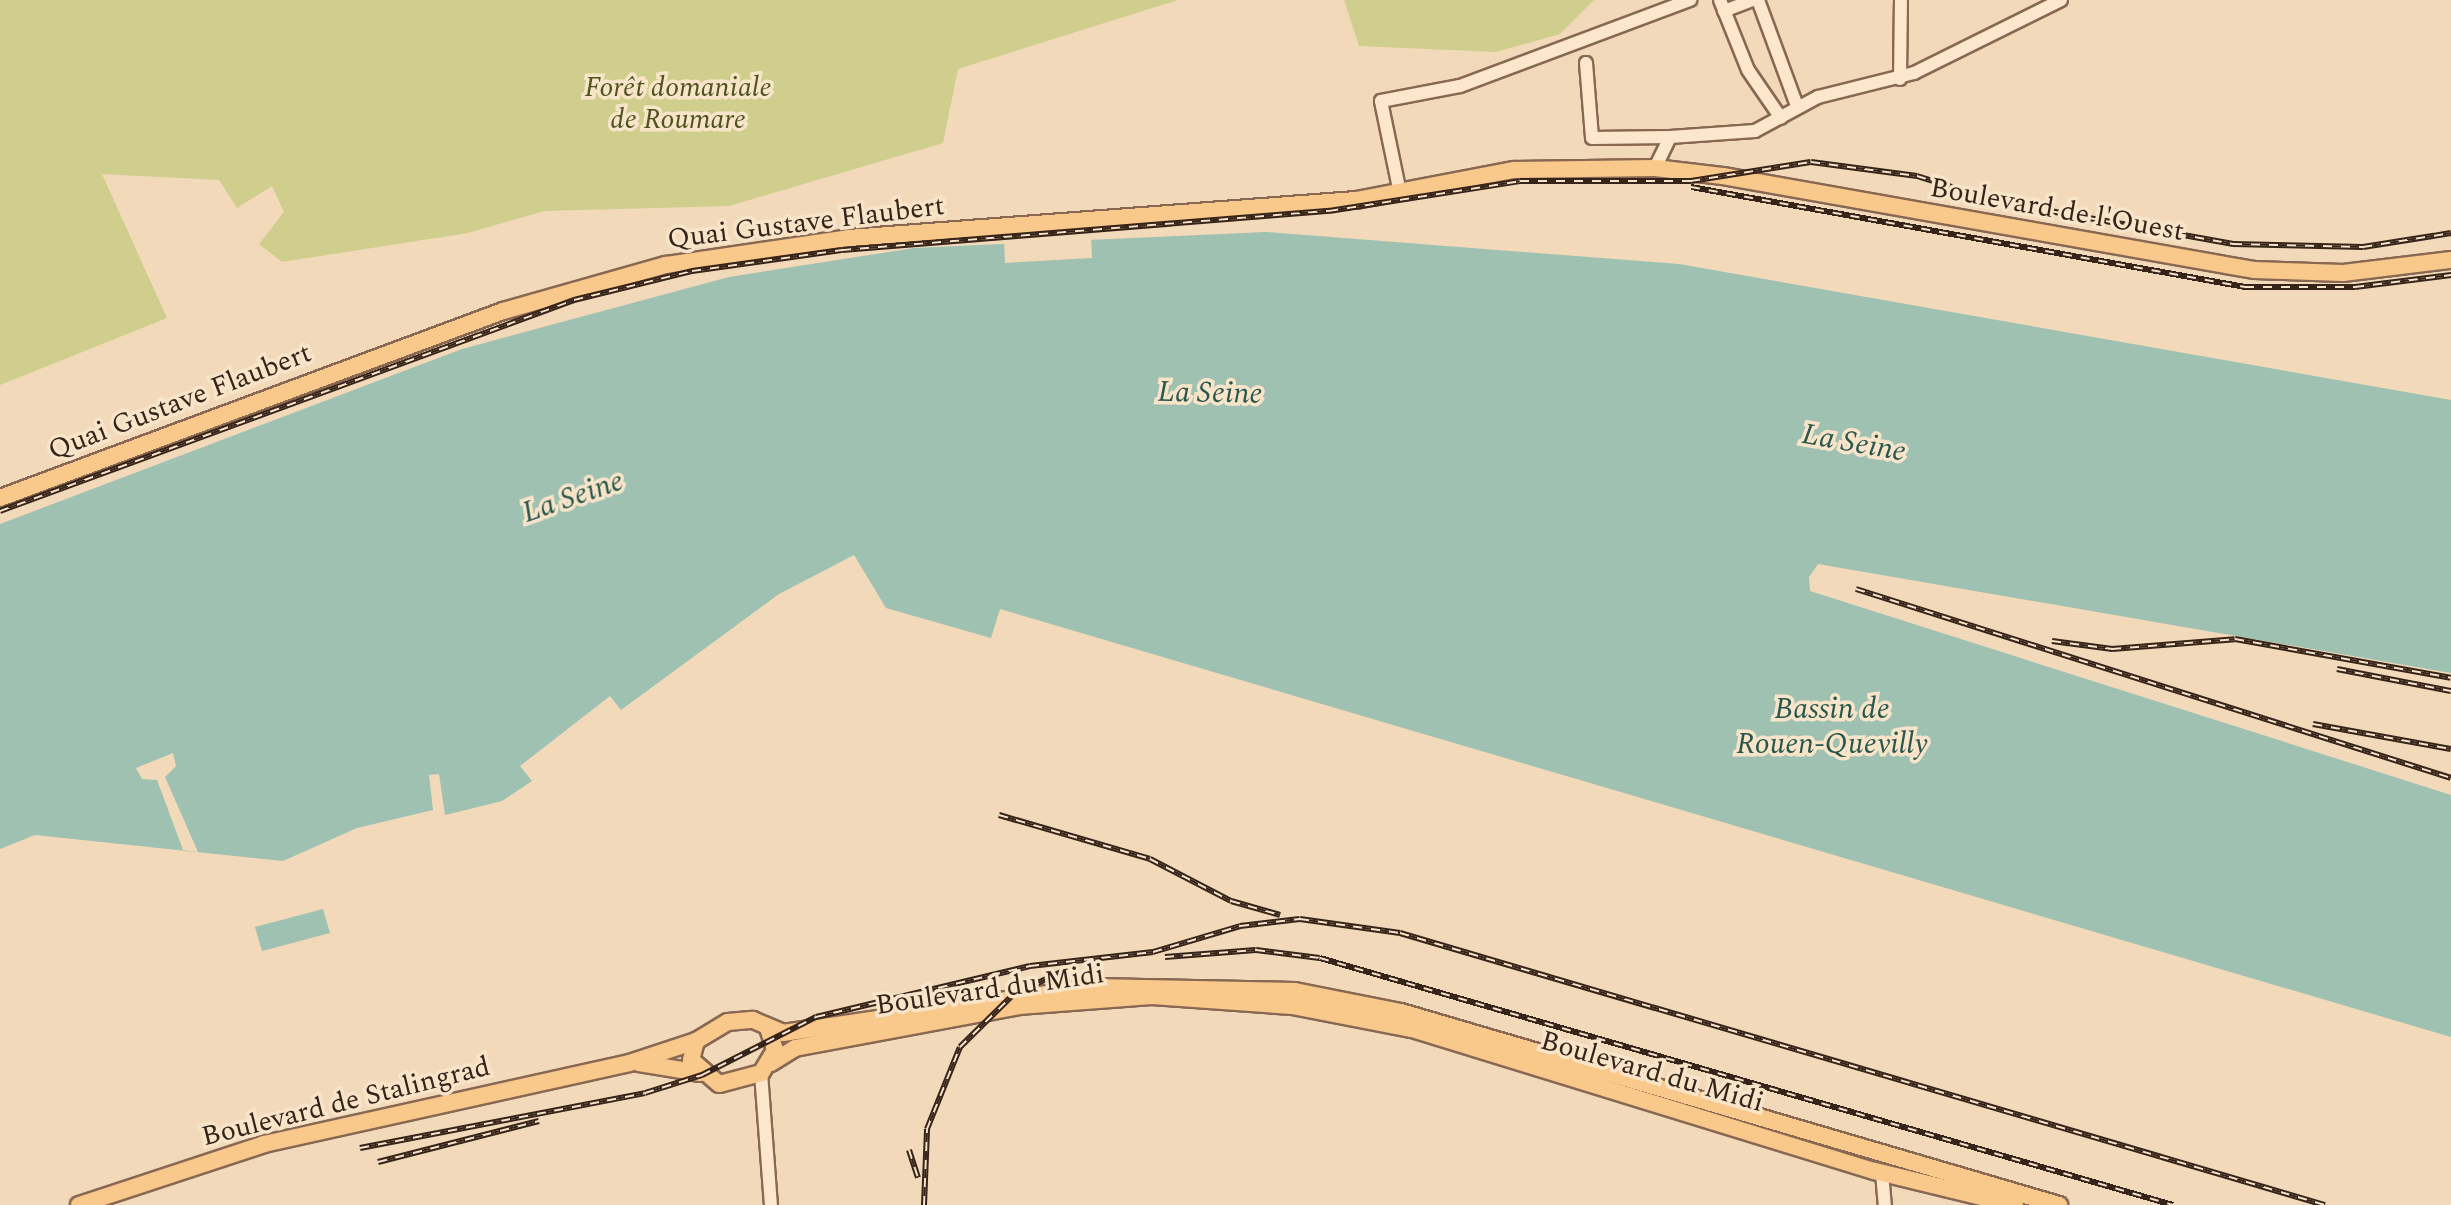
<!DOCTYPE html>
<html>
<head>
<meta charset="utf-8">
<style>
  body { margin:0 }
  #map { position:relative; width:2451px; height:1205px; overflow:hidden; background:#f1d9b9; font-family:Spectral,serif }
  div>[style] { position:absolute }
  .green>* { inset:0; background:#cfce8d }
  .water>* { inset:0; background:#9ec1b2 }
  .pier>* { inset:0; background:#f1d9b9 }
  .roads { filter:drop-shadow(2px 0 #886853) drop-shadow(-2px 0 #886853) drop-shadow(0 2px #886853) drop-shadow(0 -2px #886853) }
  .minor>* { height:12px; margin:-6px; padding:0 6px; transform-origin:6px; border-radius:6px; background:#fce7cc }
  .major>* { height:16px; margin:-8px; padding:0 8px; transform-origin:8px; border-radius:8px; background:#f9c88b }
  .rail>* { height:6px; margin-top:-3px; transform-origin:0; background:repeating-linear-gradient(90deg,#f8e4c9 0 9px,#362319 0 18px); box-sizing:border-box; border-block:2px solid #362319 }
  span { translate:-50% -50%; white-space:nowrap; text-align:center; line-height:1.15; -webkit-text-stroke:7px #f8e4c9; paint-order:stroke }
  .park-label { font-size:28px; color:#4d541e; font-style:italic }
  .street-label { font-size:28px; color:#362319 }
  .water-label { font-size:30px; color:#27574d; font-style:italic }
</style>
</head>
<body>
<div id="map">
  <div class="green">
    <i style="clip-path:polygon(0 0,1178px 0,958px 69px,943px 143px,729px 206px,544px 211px,468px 233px,282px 262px,259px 244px,284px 212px,272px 186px,237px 208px,219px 180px,102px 174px,167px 318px,0 385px)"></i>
    <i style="clip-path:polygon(1344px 0,1594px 0,1560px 34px,1496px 52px,1359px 46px)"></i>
  </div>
  <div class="water">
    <i style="clip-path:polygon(1266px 232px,1679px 264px,2451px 400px,2451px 673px,1818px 564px,1809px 577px,1810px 591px,2451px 795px,2451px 1037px,1000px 609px,991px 638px,886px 608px,854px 555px,779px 594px,621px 710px,610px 696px,520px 766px,532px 781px,502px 801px,445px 815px,439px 774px,429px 775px,433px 810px,357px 828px,283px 861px,35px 835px,0 849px,0 524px,462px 349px,729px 277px,914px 248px)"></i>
    <i style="clip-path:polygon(323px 909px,330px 933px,262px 951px,255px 927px)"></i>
  </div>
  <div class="pier">
    <i style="clip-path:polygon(1091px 235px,1092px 258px,1005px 263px,1004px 241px)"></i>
    <i style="clip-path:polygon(173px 753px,176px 766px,165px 777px,198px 852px,183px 850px,157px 780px,142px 779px,136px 768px)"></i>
  </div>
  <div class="roads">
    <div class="minor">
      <i style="left:1720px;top:0;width:75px;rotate:68.2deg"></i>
      <i style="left:1748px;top:70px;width:58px;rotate:55.5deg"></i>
      <i style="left:1758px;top:0;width:113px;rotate:69.8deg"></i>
      <i style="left:1724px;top:11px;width:30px;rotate:-21deg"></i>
      <i style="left:1586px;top:63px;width:75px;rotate:85.4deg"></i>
      <i style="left:1592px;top:138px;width:78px;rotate:-0.7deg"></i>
      <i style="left:1900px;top:79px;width:79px;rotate:-89.3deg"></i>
      <i style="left:1655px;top:168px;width:34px;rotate:-64deg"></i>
      <i style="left:1670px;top:137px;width:85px;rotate:-4deg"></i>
      <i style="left:1755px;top:131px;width:72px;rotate:-28.4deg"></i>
      <i style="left:1818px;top:97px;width:99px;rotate:-14deg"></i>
      <i style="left:1914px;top:73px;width:164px;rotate:-26.4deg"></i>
      <i style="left:1400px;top:193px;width:94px;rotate:-101.7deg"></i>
      <i style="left:1381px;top:101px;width:80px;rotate:-10.8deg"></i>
      <i style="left:1460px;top:86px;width:246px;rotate:-20.5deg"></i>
      <i style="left:761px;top:1073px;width:132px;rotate:85.7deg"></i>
      <i style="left:1882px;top:1173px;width:32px;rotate:85deg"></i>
    </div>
    <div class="major">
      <i style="left:0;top:498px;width:537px;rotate:-20.39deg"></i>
      <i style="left:503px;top:311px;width:169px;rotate:-15.8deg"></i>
      <i style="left:666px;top:265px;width:185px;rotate:-8.4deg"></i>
      <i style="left:849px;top:238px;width:508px;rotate:-4.29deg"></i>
      <i style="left:1356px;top:200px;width:161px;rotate:-10.8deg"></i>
      <i style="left:1514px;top:170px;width:141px;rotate:-0.8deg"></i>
      <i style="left:1655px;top:168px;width:68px;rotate:6.7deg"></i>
      <i style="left:1723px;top:176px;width:539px;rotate:10.04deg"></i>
      <i style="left:2254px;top:270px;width:89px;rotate:1.9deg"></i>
      <i style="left:2343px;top:273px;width:109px;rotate:-6.9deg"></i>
      <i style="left:768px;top:1028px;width:23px;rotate:72deg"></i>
      <i style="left:775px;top:1050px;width:27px;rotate:121deg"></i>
      <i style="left:761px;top:1073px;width:43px;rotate:165.3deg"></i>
      <i style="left:719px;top:1084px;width:37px;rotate:-139deg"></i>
      <i style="left:691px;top:1060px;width:20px;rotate:-75deg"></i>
      <i style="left:696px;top:1041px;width:37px;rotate:-31deg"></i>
      <i style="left:728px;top:1022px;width:25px;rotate:-5deg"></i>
      <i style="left:753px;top:1020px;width:33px;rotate:23deg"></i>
      <i style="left:783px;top:1033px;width:313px;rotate:-8.4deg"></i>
      <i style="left:1093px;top:987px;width:202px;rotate:1.1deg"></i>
      <i style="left:1295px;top:991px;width:108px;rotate:11.2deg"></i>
      <i style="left:1401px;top:1012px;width:686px;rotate:16.35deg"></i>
      <i style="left:639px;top:1063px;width:62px;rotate:9.3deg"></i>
      <i style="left:771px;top:1063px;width:28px;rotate:-32deg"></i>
      <i style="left:795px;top:1048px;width:228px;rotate:-10.6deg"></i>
      <i style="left:1019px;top:1006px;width:133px;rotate:-4.3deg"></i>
      <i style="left:1152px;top:996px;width:140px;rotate:4.1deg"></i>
      <i style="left:1292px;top:1006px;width:122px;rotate:10.9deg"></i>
      <i style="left:1412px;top:1029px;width:484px;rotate:17.1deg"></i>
      <i style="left:1875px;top:1171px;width:144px;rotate:13.7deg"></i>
      <i style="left:79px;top:1205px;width:195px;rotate:-18.2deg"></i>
      <i style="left:264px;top:1144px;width:374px;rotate:-12.5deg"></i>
      <i style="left:629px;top:1063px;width:71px;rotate:-18.2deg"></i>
    </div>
  </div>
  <div class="rail">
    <i style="left:1691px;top:187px;width:563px;rotate:10.23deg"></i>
    <i style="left:2245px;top:287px;width:110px"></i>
    <i style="left:2355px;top:287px;width:97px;rotate:-7.1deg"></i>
    <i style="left:0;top:511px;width:612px;rotate:-20.18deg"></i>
    <i style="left:574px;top:300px;width:122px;rotate:-13.8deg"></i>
    <i style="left:692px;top:271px;width:151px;rotate:-8deg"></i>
    <i style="left:842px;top:250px;width:489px;rotate:-4.6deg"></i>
    <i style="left:1329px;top:211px;width:193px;rotate:-8.9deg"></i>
    <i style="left:1520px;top:181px;width:171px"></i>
    <i style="left:1691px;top:181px;width:121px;rotate:-9deg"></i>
    <i style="left:1811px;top:162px;width:107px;rotate:7.5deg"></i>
    <i style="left:1917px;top:176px;width:87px;rotate:17.4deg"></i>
    <i style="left:2000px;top:202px;width:237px;rotate:10.2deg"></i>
    <i style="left:2233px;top:244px;width:130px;rotate:1.3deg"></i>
    <i style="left:2363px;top:247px;width:89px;rotate:-9deg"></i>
    <i style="left:1856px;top:589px;width:624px;rotate:17.62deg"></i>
    <i style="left:2052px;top:641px;width:61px;rotate:7.6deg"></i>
    <i style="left:2112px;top:649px;width:123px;rotate:-4.6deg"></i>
    <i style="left:2235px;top:639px;width:219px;rotate:10.2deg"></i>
    <i style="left:2337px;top:669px;width:116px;rotate:10.9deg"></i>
    <i style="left:2313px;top:724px;width:140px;rotate:10.3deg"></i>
    <i style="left:999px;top:815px;width:157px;rotate:16.2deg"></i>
    <i style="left:1150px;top:859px;width:91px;rotate:27.4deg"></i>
    <i style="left:1231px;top:901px;width:51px;rotate:15.9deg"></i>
    <i style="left:1165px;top:957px;width:91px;rotate:-4.4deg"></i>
    <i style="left:1256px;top:950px;width:64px;rotate:7.1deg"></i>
    <i style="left:1320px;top:958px;width:888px;rotate:16.15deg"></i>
    <i style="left:360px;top:1148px;width:290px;rotate:-10.9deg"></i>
    <i style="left:645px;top:1093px;width:60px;rotate:-17.5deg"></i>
    <i style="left:702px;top:1075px;width:128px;rotate:-27deg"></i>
    <i style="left:816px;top:1017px;width:220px;rotate:-13.4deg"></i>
    <i style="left:1030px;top:966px;width:124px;rotate:-6.5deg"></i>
    <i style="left:1153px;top:952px;width:91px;rotate:-16.6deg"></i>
    <i style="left:1240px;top:926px;width:60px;rotate:-6.7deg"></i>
    <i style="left:1300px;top:919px;width:101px;rotate:8deg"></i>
    <i style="left:1400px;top:933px;width:964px;rotate:16.39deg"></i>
    <i style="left:909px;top:1150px;width:29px;rotate:72deg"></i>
    <i style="left:378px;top:1162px;width:166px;rotate:-14.3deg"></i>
    <i style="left:924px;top:1205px;width:76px;rotate:-87.7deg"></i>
    <i style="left:927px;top:1129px;width:88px;rotate:-68.1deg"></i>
    <i style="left:960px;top:1047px;width:76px;rotate:-44.5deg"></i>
    <i style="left:1014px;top:994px;width:66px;rotate:-25deg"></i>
  </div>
  <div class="park-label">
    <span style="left:678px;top:104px">Forêt domaniale<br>de Roumare</span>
  </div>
  <div class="street-label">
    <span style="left:2057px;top:210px;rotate:10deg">Boulevard de l'Ouest</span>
    <span style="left:806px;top:223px;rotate:-7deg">Quai Gustave Flaubert</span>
    <span style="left:180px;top:402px;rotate:-21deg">Quai Gustave Flaubert</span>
    <span style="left:990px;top:990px;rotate:-8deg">Boulevard du Midi</span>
    <span style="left:1652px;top:1072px;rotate:16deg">Boulevard du Midi</span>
    <span style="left:346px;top:1102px;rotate:-14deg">Boulevard de Stalingrad</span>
  </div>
  <div class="water-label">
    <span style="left:1210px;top:393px;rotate:1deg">La Seine</span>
    <span style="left:1854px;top:443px;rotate:10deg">La Seine</span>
    <span style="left:573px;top:497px;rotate:-19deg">La Seine</span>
    <span style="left:1832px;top:726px">Bassin de<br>Rouen-Quevilly</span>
  </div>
</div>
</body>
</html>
